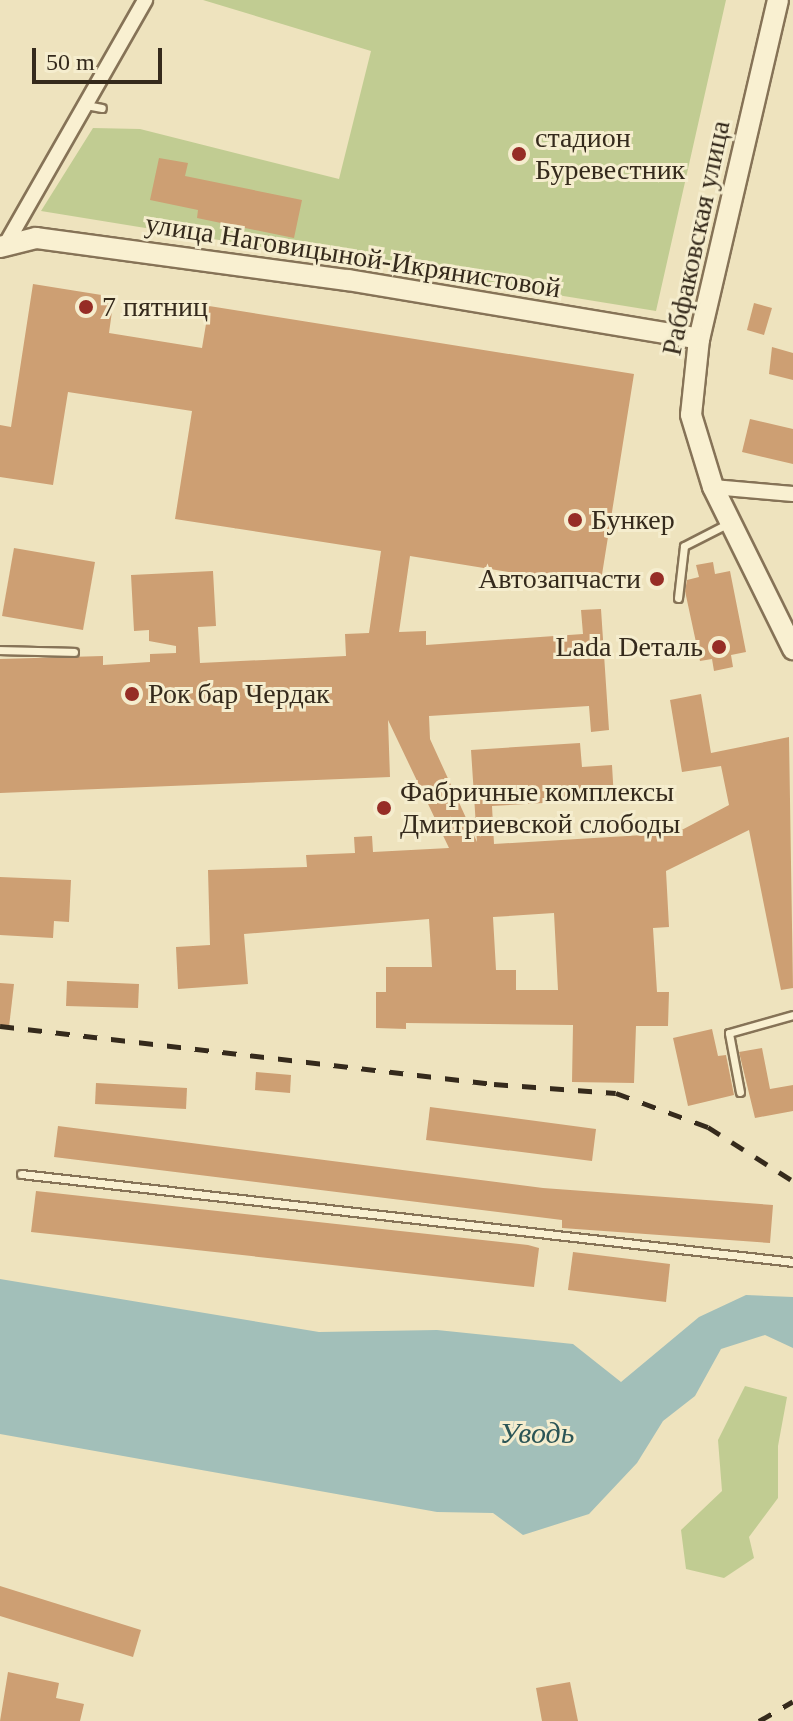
<!DOCTYPE html>
<html>
<head>
<meta charset="utf-8">
<style>
  body { margin:0 }
  #map { position:relative; width:793px; height:1721px; overflow:hidden; background:#eee3be; font-family:"Times New Roman",serif }
  div>[style] { position:absolute }
  .green>* { inset:0; background:#c1cc92 }
  .water>* { inset:0; background:#a2bfb9 }
  .building>* { inset:0; background:#cd9f73 }
  .roads { filter:drop-shadow(2px 0 #867357) drop-shadow(-2px 0 #867357) drop-shadow(0 2px #867357) drop-shadow(0 -2px #867357) }
  .lane>* { height:7px; margin:-3.5px; padding:0 3.5px; transform-origin:3.5px; border-radius:3.5px; background:#f9f0d1 }
  .street>* { height:14px; margin:-7px; padding:0 7px; transform-origin:7px; border-radius:7px; background:#f9f0d1 }
  .secondary>* { height:20px; margin:-10px; padding:0 10px; transform-origin:10px; border-radius:10px; background:#f9f0d1 }
  .rail>* { height:5px; margin-top:-2.5px; transform-origin:0; background:repeating-linear-gradient(90deg,#352a1c 0 14px,transparent 0 28px) }
  .dots>* { width:22px; height:22px; translate:-50% -50%; box-sizing:border-box; border:4px solid #f5edce; border-radius:50% }
  span { translate:-50% -50%; white-space:nowrap; text-align:center; line-height:1.15; -webkit-text-stroke:6px #f5edce; paint-order:stroke }
  .poi-label { font-size:28px; color:#352a1c }
  .left { translate:0 -50%; text-align:left }
  .right { translate:-100% -50%; text-align:right }
  .street-label { font-size:28px; color:#352a1c }
  .water-label { font-size:30px; color:#2b5556; font-style:italic }
  .scale { position:absolute; left:32px; top:48px; width:130px; height:36px; box-sizing:border-box; border:4px solid #352a1c; border-top:0; padding-left:10px; font-size:24px; line-height:28px; white-space:nowrap; color:#352a1c; -webkit-text-stroke:6px #f5edce; paint-order:stroke }
</style>
</head>
<body>
<div id="map">
  <div class="green">
    <i style="clip-path:polygon(203px 0,726px 0,656px 311px,41px 211px,93px 128px,140px 129px,339px 179px,371px 51px)"></i>
    <i style="clip-path:polygon(745px 1386px,787px 1397px,778px 1446px,778px 1498px,749px 1537px,754px 1558px,724px 1578px,686px 1569px,681px 1530px,722px 1491px,718px 1440px)"></i>
  </div>
  <div class="water">
    <i style="clip-path:polygon(0 1279px,319px 1332px,437px 1330px,573px 1344px,621px 1382px,699px 1317px,746px 1295px,793px 1297px,793px 1348px,765px 1335px,721px 1349px,695px 1396px,663px 1421px,637px 1463px,589px 1514px,523px 1535px,493px 1513px,437px 1512px,0 1434px)"></i>
  </div>
  <div class="building">
    <i style="clip-path:polygon(159px 158px,188px 163px,185px 176px,302px 200px,294px 238px,197px 218px,198px 210px,150px 200px)"></i>
    <i style="clip-path:polygon(evenodd,33px 284px,114px 297px,109px 333px,202px 348px,209px 306px,634px 374px,600px 587px,410px 556px,399px 632px,426px 631px,426px 645px,583px 634px,581px 610px,601px 609px,609px 730px,591px 732px,589px 706px,429px 716px,430px 739px,477px 842px,471px 750px,580px 743px,582px 767px,612px 765px,614px 799px,492px 806px,494px 844px,676px 833px,729px 805px,721px 766px,682px 772px,670px 700px,701px 694px,711px 753px,789px 737px,793px 988px,781px 990px,749px 830px,666px 871px,669px 927px,653px 928px,657px 992px,669px 992px,668px 1026px,636px 1026px,634px 1083px,572px 1082px,573px 1025px,406px 1023px,406px 1029px,376px 1028px,376px 992px,386px 992px,386px 967px,432px 967px,429px 919px,244px 934px,248px 984px,178px 989px,176px 947px,210px 945px,208px 870px,307px 867px,306px 855px,355px 853px,354px 837px,372px 836px,373px 852px,449px 848px,388px 720px,390px 777px,0 793px,0 659px,103px 656px,103px 665px,150px 662px,150px 654px,176px 653px,176px 646px,149px 641px,149px 630px,134px 631px,131px 575px,213px 571px,216px 626px,198px 627px,200px 663px,346px 656px,345px 634px,369px 633px,381px 551px,175px 519px,192px 411px,68px 392px,53px 485px,0 477px,0 425px,11px 427px,33px 284px,554px 913px,558px 990px,516px 990px,516px 970px,496px 970px,493px 917px,554px 913px)"></i>
    <i style="clip-path:polygon(754px 303px,772px 308px,764px 335px,747px 330px)"></i>
    <i style="clip-path:polygon(772px 347px,793px 353px,793px 380px,769px 374px)"></i>
    <i style="clip-path:polygon(750px 419px,793px 429px,793px 464px,742px 452px)"></i>
    <i style="clip-path:polygon(14px 548px,95px 562px,83px 630px,2px 616px)"></i>
    <i style="clip-path:polygon(713px 562px,715px 574px,730px 571px,746px 652px,731px 655px,733px 667px,714px 671px,712px 659px,700px 661px,685px 591px,687px 580px,699px 577px,696px 565px)"></i>
    <i style="clip-path:polygon(0 877px,71px 880px,69px 922px,54px 921px,53px 938px,0 935px)"></i>
    <i style="clip-path:polygon(67px 981px,139px 984px,138px 1008px,66px 1006px)"></i>
    <i style="clip-path:polygon(0 983px,14px 984px,9px 1027px,0 1026px)"></i>
    <i style="clip-path:polygon(712px 1029px,718px 1056px,726px 1055px,734px 1095px,688px 1106px,673px 1038px)"></i>
    <i style="clip-path:polygon(762px 1048px,770px 1089px,793px 1085px,793px 1111px,755px 1118px,739px 1052px)"></i>
    <i style="clip-path:polygon(256px 1072px,291px 1075px,290px 1093px,255px 1090px)"></i>
    <i style="clip-path:polygon(96px 1083px,187px 1088px,186px 1109px,95px 1104px)"></i>
    <i style="clip-path:polygon(430px 1107px,596px 1129px,592px 1161px,426px 1140px)"></i>
    <i style="clip-path:polygon(58px 1126px,543px 1188px,773px 1205px,770px 1243px,562px 1228px,562px 1220px,54px 1157px)"></i>
    <i style="clip-path:polygon(36px 1191px,528px 1245px,539px 1248px,534px 1287px,31px 1232px)"></i>
    <i style="clip-path:polygon(573px 1252px,670px 1264px,666px 1302px,568px 1290px)"></i>
    <i style="clip-path:polygon(0 1586px,141px 1630px,133px 1657px,0 1616px)"></i>
    <i style="clip-path:polygon(8px 1672px,59px 1683px,56px 1698px,84px 1704px,80px 1721px,0 1721px)"></i>
    <i style="clip-path:polygon(570px 1682px,578px 1721px,542px 1721px,536px 1688px)"></i>
  </div>
  <div class="roads">
    <div class="lane">
      <i style="left:86px;top:105px;width:16px;rotate:11deg"></i>
      <i style="left:678px;top:598px;width:52px;rotate:-83.4deg"></i>
      <i style="left:684px;top:546px;width:48px;rotate:-27.1deg"></i>
      <i style="left:0;top:650px;width:74px;rotate:1.5deg"></i>
      <i style="left:740px;top:1092px;width:60px;rotate:-100.6deg"></i>
      <i style="left:729px;top:1033px;width:66px;rotate:-15.7deg"></i>
      <i style="left:21px;top:1174px;width:777px;rotate:6.5deg"></i>
    </div>
    <div class="street">
      <i style="left:6px;top:244px;width:281px;rotate:-60.3deg"></i>
      <i style="left:713px;top:487px;width:80px;rotate:5deg"></i>
    </div>
    <div class="secondary">
      <i style="left:778px;top:0;width:348px;rotate:103.1deg"></i>
      <i style="left:699px;top:339px;width:76px;rotate:96deg"></i>
      <i style="left:691px;top:415px;width:75px;rotate:73deg"></i>
      <i style="left:713px;top:487px;width:181px;rotate:63.7deg"></i>
      <i style="left:0;top:247px;width:37px;rotate:-14deg"></i>
      <i style="left:36px;top:238px;width:315px;rotate:7.7deg"></i>
      <i style="left:348px;top:280px;width:356px;rotate:9.5deg"></i>
    </div>
  </div>
  <div class="rail">
    <i style="left:0;top:1026px;width:497px;rotate:6.7deg"></i>
    <i style="left:494px;top:1084px;width:122px;rotate:4.2deg"></i>
    <i style="left:616px;top:1093px;width:98px;rotate:20.3deg"></i>
    <i style="left:708px;top:1127px;width:101px;rotate:32.4deg"></i>
    <i style="left:759px;top:1721px;width:39px;rotate:-30deg"></i>
  </div>
  <div class="dots">
    <i style="left:519px;top:154px;background:#962d26"></i>
    <i style="left:86px;top:307px;background:#962d26"></i>
    <i style="left:575px;top:520px;background:#962d26"></i>
    <i style="left:657px;top:579px;background:#962d26"></i>
    <i style="left:719px;top:647px;background:#962d26"></i>
    <i style="left:132px;top:694px;background:#962d26"></i>
    <i style="left:384px;top:808px;background:#962d26"></i>
  </div>
  <div class="poi-label">
    <span class="left" style="left:535px;top:154px">стадион<br>Буревестник</span>
    <span class="left" style="left:102px;top:307px">7 пятниц</span>
    <span class="left" style="left:591px;top:520px">Бункер</span>
    <span class="right" style="left:641px;top:579px">Автозапчасти</span>
    <span class="right" style="left:703px;top:647px">Lada Dеталь</span>
    <span class="left" style="left:148px;top:694px">Рок бар Чердак</span>
    <span class="left" style="left:400px;top:808px">Фабричные комплексы<br>Дмитриевской слободы</span>
  </div>
  <div class="street-label">
    <span style="left:696px;top:238px;rotate:-78deg">Рабфаковская улица</span>
    <span style="left:353px;top:256px;rotate:9deg">улица Наговицыной-Икрянистовой</span>
  </div>
  <div class="water-label">
    <span style="left:537px;top:1433px">Уводь</span>
  </div>
  <div class="scale">50 m</div>
</div>
</body>
</html>
